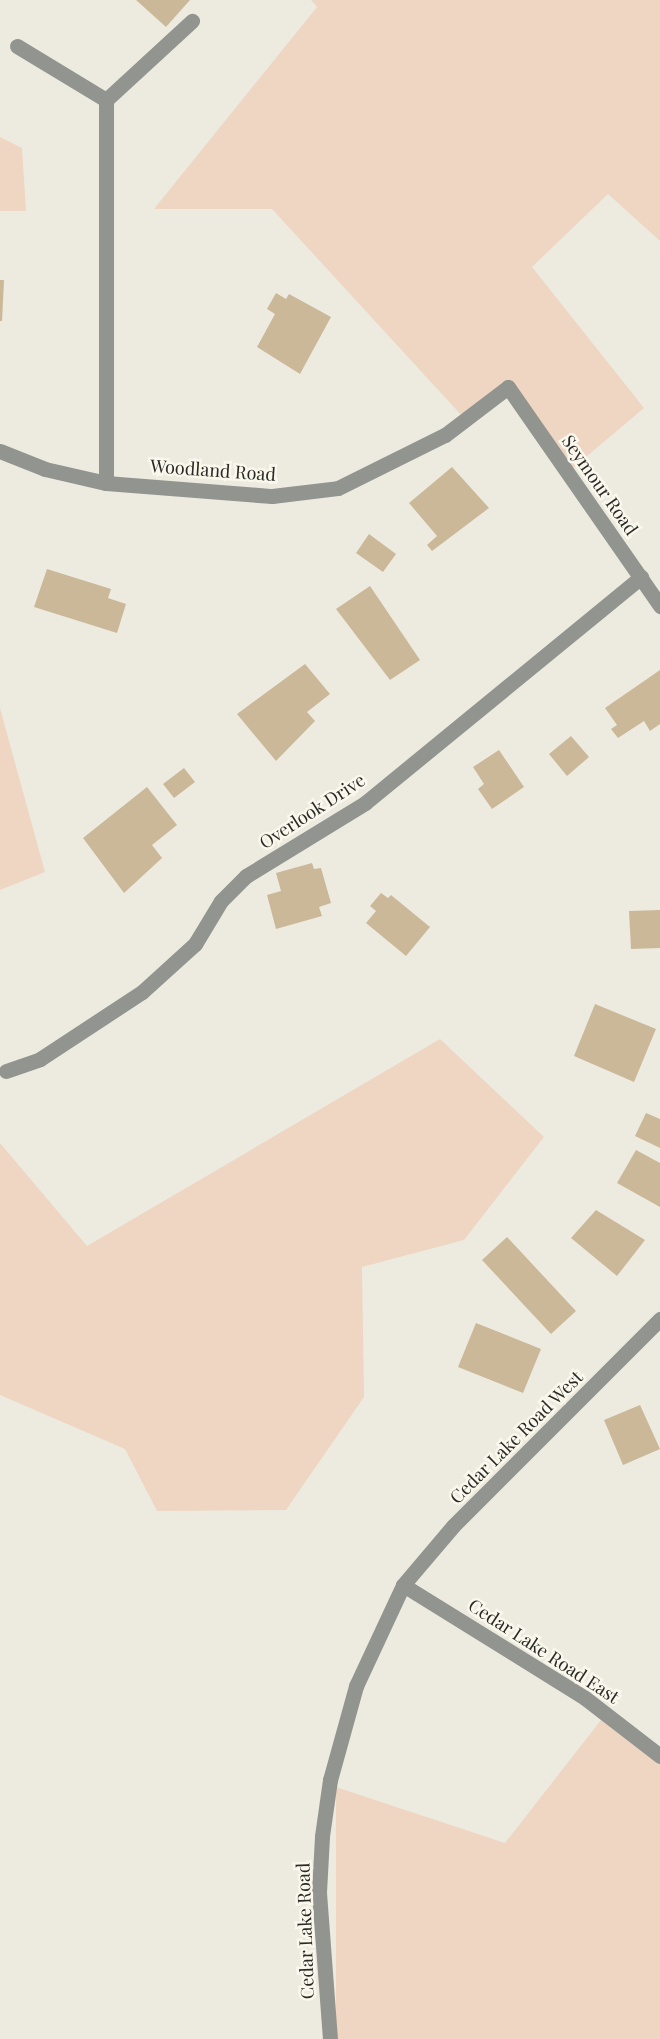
<!DOCTYPE html>
<html>
<head>
<meta charset="utf-8">
<style>
  body { margin:0 }
  #map { position:relative; width:660px; height:2039px; overflow:hidden; background:#edebe0; font-family:"Playfair Display",serif }
  div>[style] { position:absolute }
  .green>* { inset:0; background:#eed6c2 }
  .building>* { inset:0; background:#cbb899 }
  .minor>* { height:15px; margin:-7.5px; padding:0 7.5px; transform-origin:7.5px; border-radius:7.5px; background:#92948f }
  span { translate:-50% -50%; white-space:nowrap; text-align:center; line-height:1.15; -webkit-text-stroke:5px #faf8ed; paint-order:stroke }
  .street-label { font-size:18px; color:#2a2925 }
</style>
</head>
<body>
<div id="map">
  <div class="green">
    <i style="clip-path:polygon(311px 0,660px 0,660px 241px,608px 194px,532px 267px,644px 408px,573px 468px,514px 396px,463px 417px,272px 209px,154px 209px,317px 7px)"></i>
    <i style="clip-path:polygon(0 137px,22px 148px,26px 211px,0 211px)"></i>
    <i style="clip-path:polygon(0 708px,45px 872px,0 890px)"></i>
    <i style="clip-path:polygon(440px 1039px,544px 1137px,464px 1240px,362px 1267px,364px 1397px,286px 1510px,157px 1511px,125px 1449px,0 1395px,0 1143px,87px 1246px)"></i>
    <i style="clip-path:polygon(608px 1711px,660px 1750px,660px 2039px,336px 2039px,336px 1787px,505px 1843px)"></i>
  </div>
  <div class="building">
    <i style="clip-path:polygon(136px 0,190px 0,166px 27px)"></i>
    <i style="clip-path:polygon(0 280px,4px 280px,2px 321px,0 321px)"></i>
    <i style="clip-path:polygon(276px 293px,286px 299px,289px 294px,331px 317px,300px 374px,257px 347px,275px 314px,267px 309px)"></i>
    <i style="clip-path:polygon(452px 467px,489px 508px,432px 551px,427px 545px,437px 536px,409px 503px)"></i>
    <i style="clip-path:polygon(369px 534px,396px 554px,383px 572px,356px 553px)"></i>
    <i style="clip-path:polygon(47px 569px,111px 589px,108px 598px,126px 604px,117px 633px,34px 607px)"></i>
    <i style="clip-path:polygon(370px 586px,420px 660px,390px 680px,336px 609px)"></i>
    <i style="clip-path:polygon(305px 664px,330px 694px,307px 712px,315px 721px,276px 761px,237px 714px)"></i>
    <i style="clip-path:polygon(660px 670px,660px 724px,650px 731px,644px 721px,618px 738px,611px 729px,617px 725px,605px 708px)"></i>
    <i style="clip-path:polygon(571px 736px,589px 757px,567px 776px,549px 754px)"></i>
    <i style="clip-path:polygon(499px 750px,524px 787px,492px 809px,478px 789px,484px 784px,473px 767px)"></i>
    <i style="clip-path:polygon(184px 768px,195px 782px,174px 798px,163px 784px)"></i>
    <i style="clip-path:polygon(147px 787px,177px 825px,152px 845px,162px 858px,124px 893px,83px 838px)"></i>
    <i style="clip-path:polygon(312px 863px,314px 869px,321px 868px,331px 903px,319px 907px,322px 916px,276px 929px,267px 895px,281px 891px,276px 873px)"></i>
    <i style="clip-path:polygon(381px 893px,388px 898px,391px 895px,430px 927px,406px 956px,366px 923px,376px 911px,370px 906px)"></i>
    <i style="clip-path:polygon(660px 910px,660px 948px,631px 949px,629px 911px)"></i>
    <i style="clip-path:polygon(595px 1004px,656px 1029px,634px 1082px,574px 1056px)"></i>
    <i style="clip-path:polygon(646px 1113px,660px 1119px,660px 1148px,635px 1136px)"></i>
    <i style="clip-path:polygon(636px 1150px,660px 1163px,660px 1207px,617px 1183px)"></i>
    <i style="clip-path:polygon(596px 1210px,645px 1240px,617px 1276px,571px 1238px)"></i>
    <i style="clip-path:polygon(507px 1237px,576px 1311px,551px 1334px,482px 1260px)"></i>
    <i style="clip-path:polygon(476px 1323px,541px 1349px,523px 1393px,458px 1367px)"></i>
    <i style="clip-path:polygon(640px 1405px,660px 1449px,623px 1465px,604px 1420px)"></i>
  </div>
  <div class="minor">
    <i style="left:17px;top:46px;width:104px;rotate:31.2deg"></i>
    <i style="left:106px;top:100px;width:383px;rotate:90deg"></i>
    <i style="left:106px;top:100px;width:117px;rotate:-42.6deg"></i>
    <i style="left:0;top:451px;width:48px;rotate:21.8deg"></i>
    <i style="left:45px;top:469px;width:63px;rotate:12.9deg"></i>
    <i style="left:106px;top:483px;width:167px;rotate:4.5deg"></i>
    <i style="left:272px;top:496px;width:66px;rotate:-6.9deg"></i>
    <i style="left:338px;top:488px;width:119px;rotate:-26.4deg"></i>
    <i style="left:445px;top:435px;width:79px;rotate:-37.3deg"></i>
    <i style="left:508px;top:387px;width:267px;rotate:55.2deg"></i>
    <i style="left:6px;top:1071px;width:36px;rotate:-19deg"></i>
    <i style="left:40px;top:1059px;width:122px;rotate:-33.3deg"></i>
    <i style="left:142px;top:992px;width:72px;rotate:-42.2deg"></i>
    <i style="left:195px;top:944px;width:50px;rotate:-58.8deg"></i>
    <i style="left:221px;top:901px;width:35px;rotate:-45deg"></i>
    <i style="left:246px;top:876px;width:140px;rotate:-31.5deg"></i>
    <i style="left:365px;top:803px;width:357px;rotate:-39.3deg"></i>
    <i style="left:403px;top:1585px;width:214px;rotate:31.8deg"></i>
    <i style="left:585px;top:1698px;width:95px;rotate:37.7deg"></i>
    <i style="left:330px;top:2039px;width:147px;rotate:-94.3deg"></i>
    <i style="left:319px;top:1892px;width:56px;rotate:-86.9deg"></i>
    <i style="left:322px;top:1836px;width:57px;rotate:-81.9deg"></i>
    <i style="left:330px;top:1780px;width:98px;rotate:-74.5deg"></i>
    <i style="left:356px;top:1686px;width:111px;rotate:-65deg"></i>
    <i style="left:403px;top:1585px;width:77px;rotate:-49.7deg"></i>
    <i style="left:453px;top:1526px;width:293px;rotate:-45deg"></i>
  </div>
  <div class="street-label">
    <span style="left:213px;top:470px;rotate:4deg">Woodland Road</span>
    <span style="left:600px;top:485px;rotate:55deg">Seymour Road</span>
    <span style="left:312px;top:811px;rotate:-33deg">Overlook Drive</span>
    <span style="left:516px;top:1437px;rotate:-45deg">Cedar Lake Road West</span>
    <span style="left:544px;top:1651px;rotate:33deg">Cedar Lake Road East</span>
    <span style="left:305px;top:1931px;rotate:-92deg">Cedar Lake Road</span>
  </div>
</div>
</body>
</html>
